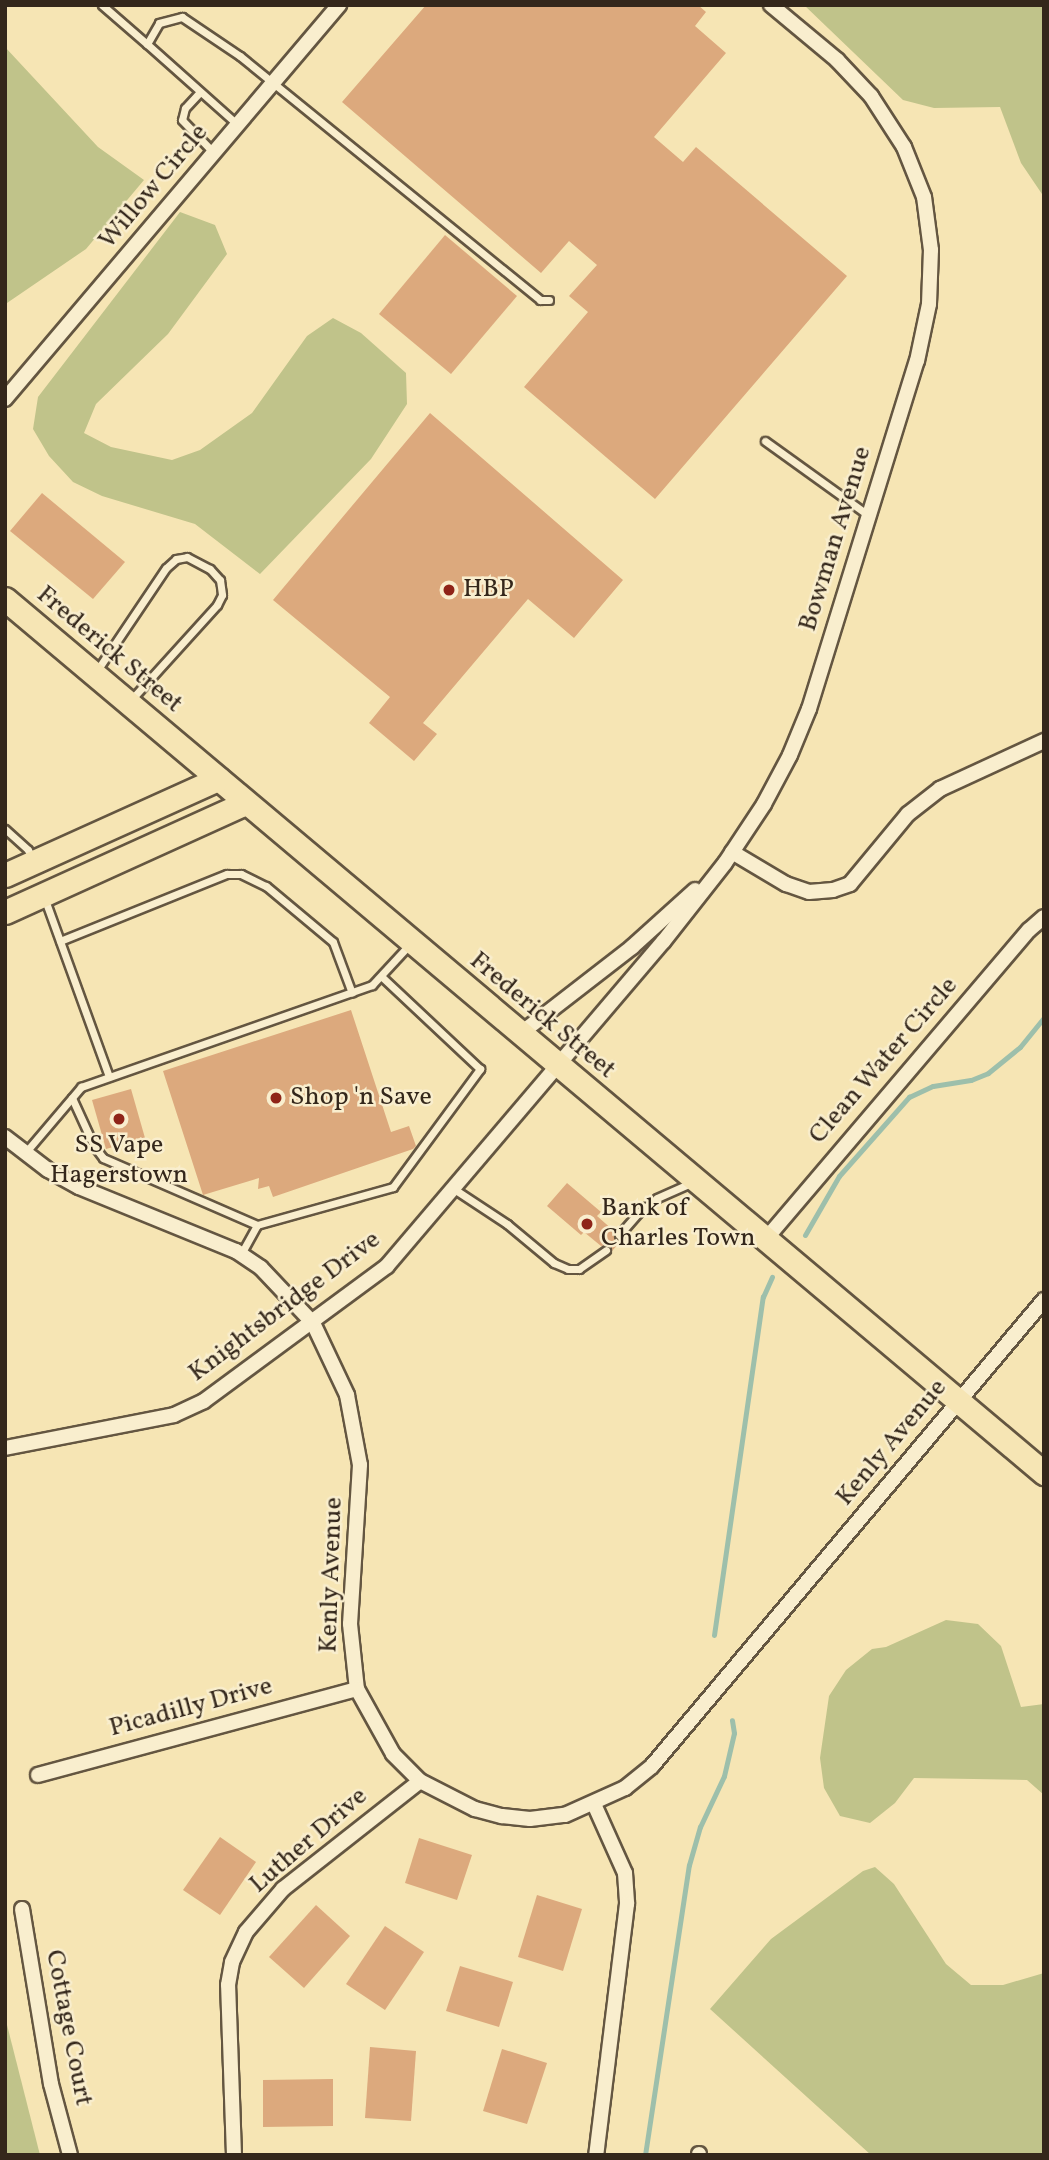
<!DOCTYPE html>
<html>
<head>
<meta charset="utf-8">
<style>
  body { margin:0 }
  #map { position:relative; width:1049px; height:2160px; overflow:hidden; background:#f6e5b4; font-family:Vollkorn,serif }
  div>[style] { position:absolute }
  .green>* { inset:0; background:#c0c38a }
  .stream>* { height:5px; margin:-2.5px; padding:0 2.5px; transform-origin:2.5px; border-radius:2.5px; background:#9dbfab }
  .building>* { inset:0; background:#dca97d }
  .roads { filter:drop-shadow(2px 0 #645641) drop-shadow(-2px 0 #645641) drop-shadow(0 2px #645641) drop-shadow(0 -2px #645641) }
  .service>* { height:7px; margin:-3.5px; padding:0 3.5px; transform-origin:3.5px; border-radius:3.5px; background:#f9eece }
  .minor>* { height:14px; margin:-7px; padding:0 7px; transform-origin:7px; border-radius:7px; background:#f9eece }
  .primary>* { height:23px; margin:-11.5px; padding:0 11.5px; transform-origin:11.5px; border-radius:11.5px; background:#f6e5b4 }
  .dots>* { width:19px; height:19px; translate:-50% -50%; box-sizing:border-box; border:4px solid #f9eece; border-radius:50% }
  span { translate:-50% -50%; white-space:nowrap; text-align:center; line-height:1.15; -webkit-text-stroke:5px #f9eece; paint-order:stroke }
  .street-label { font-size:26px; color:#34271b }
  .poi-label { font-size:26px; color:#34271b }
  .left { translate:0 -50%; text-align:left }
  .frame { position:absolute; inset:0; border:7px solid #34271b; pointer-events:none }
</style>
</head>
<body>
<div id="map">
  <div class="green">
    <i style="clip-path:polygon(804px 5px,1044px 5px,1044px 197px,1021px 163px,1000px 107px,934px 108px,903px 100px)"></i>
    <i style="clip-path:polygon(5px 47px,98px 147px,144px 180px,86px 249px,7px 303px)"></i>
    <i style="clip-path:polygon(180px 212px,215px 225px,227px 254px,168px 334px,96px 404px,84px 433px,111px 447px,172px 460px,200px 450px,252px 413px,307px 336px,333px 318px,361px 333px,406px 373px,407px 404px,371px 459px,260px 574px,195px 524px,102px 496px,73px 482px,49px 456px,33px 429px,38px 397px)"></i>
    <i style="clip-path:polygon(946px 1620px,978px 1624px,1001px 1646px,1021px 1707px,1044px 1704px,1044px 1795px,1027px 1780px,914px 1778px,895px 1803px,870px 1823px,840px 1816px,824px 1788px,820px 1758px,829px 1696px,846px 1670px,872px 1649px,886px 1647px)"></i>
    <i style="clip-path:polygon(875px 1867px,894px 1884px,946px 1964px,971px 1985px,1003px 1985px,1044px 1973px,1044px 2155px,871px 2155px,710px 2009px,771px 1939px,863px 1871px)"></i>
    <i style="clip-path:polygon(5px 2017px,40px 2155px,5px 2155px)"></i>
  </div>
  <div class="stream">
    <i style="left:805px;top:1235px;width:68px;rotate:-60deg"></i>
    <i style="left:839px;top:1176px;width:106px;rotate:-48.5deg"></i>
    <i style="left:909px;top:1097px;width:26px;rotate:-25deg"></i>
    <i style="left:933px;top:1086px;width:38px;rotate:-9deg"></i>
    <i style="left:971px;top:1080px;width:18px;rotate:-22deg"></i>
    <i style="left:988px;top:1073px;width:41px;rotate:-39.1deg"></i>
    <i style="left:1020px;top:1047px;width:38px;rotate:-51deg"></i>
    <i style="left:714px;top:1635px;width:342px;rotate:-81.8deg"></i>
    <i style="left:763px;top:1297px;width:22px;rotate:-66deg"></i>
    <i style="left:645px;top:2155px;width:293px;rotate:-81.4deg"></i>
    <i style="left:689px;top:1865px;width:40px;rotate:-74deg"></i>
    <i style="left:700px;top:1827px;width:56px;rotate:-64.8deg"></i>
    <i style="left:724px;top:1776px;width:44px;rotate:-76.9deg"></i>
    <i style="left:734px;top:1733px;width:13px;rotate:-99deg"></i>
  </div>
  <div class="building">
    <i style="clip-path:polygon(426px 5px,698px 5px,706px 12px,695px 26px,726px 53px,654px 137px,683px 162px,696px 147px,847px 276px,655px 499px,524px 387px,588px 312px,569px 296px,597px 265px,569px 241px,541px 273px,342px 102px)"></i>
    <i style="clip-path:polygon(445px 235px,517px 296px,451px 374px,379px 314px)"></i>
    <i style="clip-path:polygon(430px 413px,623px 580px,574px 638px,528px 599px,423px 723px,437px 734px,414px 761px,369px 723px,390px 697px,273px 600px)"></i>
    <i style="clip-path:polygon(42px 493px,125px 562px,93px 599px,10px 531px)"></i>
    <i style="clip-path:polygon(351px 1010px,391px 1132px,409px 1126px,416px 1146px,413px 1149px,273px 1197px,269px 1186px,258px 1189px,259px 1178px,203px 1195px,163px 1071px)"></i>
    <i style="clip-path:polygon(131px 1089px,145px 1138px,106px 1149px,92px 1100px)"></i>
    <i style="clip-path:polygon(567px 1183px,601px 1212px,597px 1216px,614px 1231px,615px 1239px,621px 1241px,612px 1251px,609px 1245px,601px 1246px,584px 1232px,581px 1235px,547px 1206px)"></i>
    <i style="clip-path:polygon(220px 1837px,256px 1862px,220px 1915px,183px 1890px)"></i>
    <i style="clip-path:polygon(419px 1838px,472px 1855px,457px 1900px,405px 1883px)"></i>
    <i style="clip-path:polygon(537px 1895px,582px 1909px,563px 1971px,518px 1957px)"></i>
    <i style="clip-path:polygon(316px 1905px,350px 1936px,304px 1988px,269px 1957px)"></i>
    <i style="clip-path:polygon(385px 1926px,424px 1952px,385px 2010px,346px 1984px)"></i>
    <i style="clip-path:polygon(460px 1966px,513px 1982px,499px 2027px,446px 2011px)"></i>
    <i style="clip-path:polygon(370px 2047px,416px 2051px,411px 2121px,365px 2118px)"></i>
    <i style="clip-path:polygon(502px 2049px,547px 2063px,527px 2124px,483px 2111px)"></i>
    <i style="clip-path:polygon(333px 2079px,333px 2126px,263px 2127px,263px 2080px)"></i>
  </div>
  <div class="roads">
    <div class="service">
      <i style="left:102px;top:5px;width:60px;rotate:40.9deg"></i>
      <i style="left:200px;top:92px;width:22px;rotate:133deg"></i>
      <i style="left:185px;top:108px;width:12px;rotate:104deg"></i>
      <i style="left:182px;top:120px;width:46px;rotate:45.9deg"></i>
      <i style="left:238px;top:125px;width:122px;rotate:-138.3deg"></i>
      <i style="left:147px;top:44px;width:24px;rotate:-60deg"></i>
      <i style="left:159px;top:23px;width:24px;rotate:-15deg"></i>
      <i style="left:182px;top:17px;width:70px;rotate:33.9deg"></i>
      <i style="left:240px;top:56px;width:387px;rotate:39.1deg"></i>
      <i style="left:540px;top:300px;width:9px"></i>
      <i style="left:765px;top:441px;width:127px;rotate:35.7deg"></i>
      <i style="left:96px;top:672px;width:125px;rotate:-56.1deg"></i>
      <i style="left:166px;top:568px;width:13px;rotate:-42deg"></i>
      <i style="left:176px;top:559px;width:11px;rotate:-10deg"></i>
      <i style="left:187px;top:557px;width:26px;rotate:28deg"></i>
      <i style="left:210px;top:569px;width:15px;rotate:48deg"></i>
      <i style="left:220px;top:580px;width:15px;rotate:82deg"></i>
      <i style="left:222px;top:595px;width:11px;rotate:117deg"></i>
      <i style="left:217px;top:605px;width:128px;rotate:132.2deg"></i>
      <i style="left:5px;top:829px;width:31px;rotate:42deg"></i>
      <i style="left:28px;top:850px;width:9px;rotate:63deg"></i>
      <i style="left:44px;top:897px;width:191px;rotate:70.1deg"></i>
      <i style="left:60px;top:941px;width:180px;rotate:-21.9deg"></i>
      <i style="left:227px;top:874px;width:14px"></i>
      <i style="left:241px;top:874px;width:28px;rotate:26deg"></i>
      <i style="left:266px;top:886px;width:87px;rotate:39.9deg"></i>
      <i style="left:333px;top:942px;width:54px;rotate:69.6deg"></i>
      <i style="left:72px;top:1098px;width:53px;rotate:65.4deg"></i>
      <i style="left:94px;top:1146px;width:15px;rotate:53deg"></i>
      <i style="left:103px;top:1158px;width:168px;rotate:23.5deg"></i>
      <i style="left:257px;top:1225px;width:141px;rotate:-15.6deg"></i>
      <i style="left:393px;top:1187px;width:147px;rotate:-53.6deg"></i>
      <i style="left:480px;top:1069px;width:134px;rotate:-136.8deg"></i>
      <i style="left:25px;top:1153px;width:87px;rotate:-49.7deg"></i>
      <i style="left:81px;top:1087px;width:308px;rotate:-19.3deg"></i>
      <i style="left:372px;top:985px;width:54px;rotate:-47.2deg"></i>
      <i style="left:454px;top:1189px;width:64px;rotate:33.4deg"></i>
      <i style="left:507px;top:1224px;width:61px;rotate:39.7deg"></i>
      <i style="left:554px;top:1263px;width:15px;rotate:23deg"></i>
      <i style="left:568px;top:1269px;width:11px"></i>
      <i style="left:579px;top:1269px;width:33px;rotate:-35deg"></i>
      <i style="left:619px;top:1235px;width:29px;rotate:-49deg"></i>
      <i style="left:638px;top:1213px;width:24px;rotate:-38deg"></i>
      <i style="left:657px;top:1198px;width:37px;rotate:-24deg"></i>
      <i style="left:241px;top:1254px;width:33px;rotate:-61deg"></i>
    </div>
    <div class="minor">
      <i style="left:5px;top:399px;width:517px;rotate:-49.71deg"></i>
      <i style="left:732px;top:852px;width:63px;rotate:30.7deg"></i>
      <i style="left:786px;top:884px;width:24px;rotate:19deg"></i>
      <i style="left:809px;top:892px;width:24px;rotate:-5deg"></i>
      <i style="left:833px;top:890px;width:18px;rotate:-19deg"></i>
      <i style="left:850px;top:884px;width:91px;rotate:-50.4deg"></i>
      <i style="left:908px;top:814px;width:41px;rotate:-38deg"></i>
      <i style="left:940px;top:789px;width:115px;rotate:-24.8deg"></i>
      <i style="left:520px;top:1034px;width:142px;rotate:-37.8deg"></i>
      <i style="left:632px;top:947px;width:85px;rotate:-42.1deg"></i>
      <i style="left:5px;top:1137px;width:54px;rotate:37.5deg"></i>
      <i style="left:48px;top:1170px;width:35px;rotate:29deg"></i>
      <i style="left:79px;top:1187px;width:170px;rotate:22.2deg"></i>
      <i style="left:236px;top:1251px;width:30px;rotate:34deg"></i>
      <i style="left:261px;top:1268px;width:76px;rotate:46.6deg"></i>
      <i style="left:313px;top:1323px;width:80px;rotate:64.7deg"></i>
      <i style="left:347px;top:1395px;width:71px;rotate:79.5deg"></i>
      <i style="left:360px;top:1465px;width:159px;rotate:93.6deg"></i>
      <i style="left:350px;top:1624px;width:65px;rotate:83.9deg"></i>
      <i style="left:357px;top:1689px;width:74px;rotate:61deg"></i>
      <i style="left:393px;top:1754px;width:38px;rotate:45deg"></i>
      <i style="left:420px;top:1781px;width:62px;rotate:27deg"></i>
      <i style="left:475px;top:1809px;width:28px;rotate:15deg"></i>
      <i style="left:502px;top:1816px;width:28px;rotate:6deg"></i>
      <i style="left:530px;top:1819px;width:35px;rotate:-7deg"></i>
      <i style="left:565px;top:1815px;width:66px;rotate:-24.2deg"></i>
      <i style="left:625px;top:1788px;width:35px;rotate:-39deg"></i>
      <i style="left:652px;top:1766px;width:609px;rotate:-49.93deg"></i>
      <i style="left:765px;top:1240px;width:407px;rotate:-49.6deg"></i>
      <i style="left:1029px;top:930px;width:20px;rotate:-41deg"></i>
      <i style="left:5px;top:1448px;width:172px;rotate:-11deg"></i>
      <i style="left:174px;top:1415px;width:33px;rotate:-25deg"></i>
      <i style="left:204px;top:1401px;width:227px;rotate:-36.4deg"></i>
      <i style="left:387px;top:1266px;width:426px;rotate:-49.6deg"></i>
      <i style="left:663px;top:942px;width:100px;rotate:-51.9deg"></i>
      <i style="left:725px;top:863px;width:71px;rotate:-56.5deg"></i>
      <i style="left:764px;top:804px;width:55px;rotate:-62deg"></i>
      <i style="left:790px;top:755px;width:50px;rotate:-67.6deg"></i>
      <i style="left:809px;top:709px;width:364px;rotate:-72.8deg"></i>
      <i style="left:917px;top:361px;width:58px;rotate:-78.1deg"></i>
      <i style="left:929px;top:304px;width:54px;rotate:-87.9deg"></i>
      <i style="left:931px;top:250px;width:53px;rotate:-97.5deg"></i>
      <i style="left:924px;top:197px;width:54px;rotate:-111.8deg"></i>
      <i style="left:904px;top:147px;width:61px;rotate:-122.9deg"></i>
      <i style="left:871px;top:96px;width:50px;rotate:-133.4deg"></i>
      <i style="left:837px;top:60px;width:86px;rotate:-140.2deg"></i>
      <i style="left:38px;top:1775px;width:330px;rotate:-15.1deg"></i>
      <i style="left:594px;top:1804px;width:76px;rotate:65.8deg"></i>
      <i style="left:625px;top:1873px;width:31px;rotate:86deg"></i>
      <i style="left:627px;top:1904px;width:253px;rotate:97deg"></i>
      <i style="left:22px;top:1909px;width:177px;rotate:80.6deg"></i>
      <i style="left:51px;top:2084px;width:73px;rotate:75deg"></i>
      <i style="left:234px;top:2155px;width:170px;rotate:-92deg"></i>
      <i style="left:228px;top:1985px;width:23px;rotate:-80deg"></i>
      <i style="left:232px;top:1962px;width:33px;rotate:-65deg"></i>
      <i style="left:246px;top:1932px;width:57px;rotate:-49.3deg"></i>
      <i style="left:283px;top:1889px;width:174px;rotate:-38.2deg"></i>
      <i style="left:699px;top:2155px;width:1px;rotate:-90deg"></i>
    </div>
    <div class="primary">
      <i style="left:5px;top:599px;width:1358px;rotate:40.07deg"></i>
      <i style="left:5px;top:875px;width:234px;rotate:-24.3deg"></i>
      <i style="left:5px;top:912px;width:264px;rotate:-24.4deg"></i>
    </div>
  </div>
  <div class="dots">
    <i style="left:449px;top:590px;background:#8f2418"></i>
    <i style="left:276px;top:1098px;background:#8f2418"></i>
    <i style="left:119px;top:1119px;background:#8f2418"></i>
    <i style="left:587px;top:1224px;background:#8f2418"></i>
  </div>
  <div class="street-label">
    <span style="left:154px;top:187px;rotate:-50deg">Willow Circle</span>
    <span style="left:836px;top:539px;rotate:-73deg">Bowman Avenue</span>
    <span style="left:109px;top:650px;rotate:40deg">Frederick Street</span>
    <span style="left:542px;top:1016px;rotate:40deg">Frederick Street</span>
    <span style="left:884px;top:1061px;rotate:-49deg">Clean Water Circle</span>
    <span style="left:285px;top:1307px;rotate:-37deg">Knightsbridge Drive</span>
    <span style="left:892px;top:1443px;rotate:-50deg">Kenly Avenue</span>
    <span style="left:332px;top:1575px;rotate:-88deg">Kenly Avenue</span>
    <span style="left:191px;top:1708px;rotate:-15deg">Picadilly Drive</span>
    <span style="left:309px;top:1841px;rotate:-41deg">Luther Drive</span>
    <span style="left:68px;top:2028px;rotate:79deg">Cottage Court</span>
  </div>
  <div class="poi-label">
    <span class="left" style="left:463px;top:590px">HBP</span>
    <span class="left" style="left:290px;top:1098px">Shop 'n Save</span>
    <span style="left:119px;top:1161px">SS Vape<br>Hagerstown</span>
    <span class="left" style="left:601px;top:1224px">Bank of<br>Charles Town</span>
  </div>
  <div class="frame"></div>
</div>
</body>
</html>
